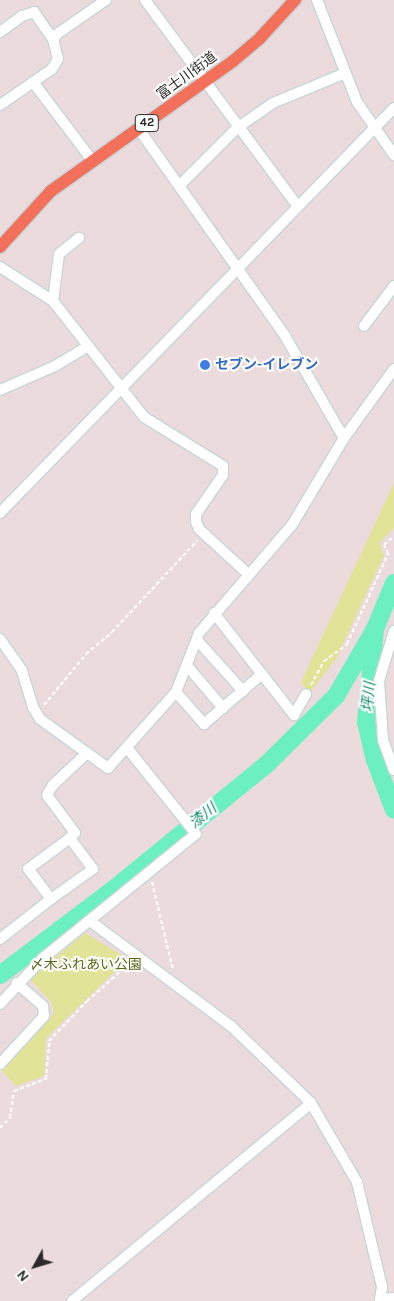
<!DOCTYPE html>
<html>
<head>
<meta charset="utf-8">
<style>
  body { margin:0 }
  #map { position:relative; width:394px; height:1301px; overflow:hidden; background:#ecdbdc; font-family:Karla,"Noto Sans JP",sans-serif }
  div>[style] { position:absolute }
  .green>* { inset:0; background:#e1e497 }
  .river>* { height:18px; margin:-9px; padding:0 9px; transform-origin:9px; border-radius:9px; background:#6df0c1 }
  .path>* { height:2px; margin-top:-1px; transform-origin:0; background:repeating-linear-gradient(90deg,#fff 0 4px,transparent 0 6.5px) }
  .roads { filter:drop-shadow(1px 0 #c7d5d8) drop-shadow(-1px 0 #c7d5d8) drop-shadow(0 1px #c7d5d8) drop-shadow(0 -1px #c7d5d8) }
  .minor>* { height:10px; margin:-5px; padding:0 5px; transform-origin:5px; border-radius:5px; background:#fff }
  .major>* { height:12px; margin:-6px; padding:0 6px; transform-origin:6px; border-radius:6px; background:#f3705a }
  .dots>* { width:14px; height:14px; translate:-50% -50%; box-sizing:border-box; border:2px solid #fff; border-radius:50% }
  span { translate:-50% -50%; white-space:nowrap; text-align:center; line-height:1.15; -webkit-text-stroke:4px #fff; paint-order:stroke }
  .shield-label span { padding:1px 4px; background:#fff; border:1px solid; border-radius:4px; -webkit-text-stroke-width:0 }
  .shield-label { font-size:12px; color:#2a2a2a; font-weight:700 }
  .street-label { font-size:14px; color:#2a2a2a }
  .shop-label { font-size:14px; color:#366cbe; font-weight:700 }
  .left { translate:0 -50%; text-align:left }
  .park-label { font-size:14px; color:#5b6819 }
  .water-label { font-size:15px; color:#0c8764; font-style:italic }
  .north { position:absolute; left:10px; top:1241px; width:50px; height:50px; -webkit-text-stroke:4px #fff; paint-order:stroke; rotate:231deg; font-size:14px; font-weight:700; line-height:20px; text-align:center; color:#2a2a2a }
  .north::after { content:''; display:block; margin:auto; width:18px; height:22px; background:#2a2a2a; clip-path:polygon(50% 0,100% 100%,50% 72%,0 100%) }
</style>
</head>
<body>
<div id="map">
  <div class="green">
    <i style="clip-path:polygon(394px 483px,394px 528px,379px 543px,384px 555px,336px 659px,311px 691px,305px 689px,301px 682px)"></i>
    <i style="clip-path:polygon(85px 933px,128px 959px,46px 1038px,44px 1076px,16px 1086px,2px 1071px,54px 1014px,51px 1002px,30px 979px)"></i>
  </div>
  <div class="river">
    <i style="left:394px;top:583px;width:50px;rotate:112.4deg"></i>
    <i style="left:375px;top:629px;width:93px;rotate:95.5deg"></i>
    <i style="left:366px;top:722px;width:39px;rotate:77deg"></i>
    <i style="left:375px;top:760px;width:53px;rotate:69.2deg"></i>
    <i style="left:0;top:975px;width:144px;rotate:-37.1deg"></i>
    <i style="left:115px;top:888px;width:195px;rotate:-39.2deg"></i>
    <i style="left:266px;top:765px;width:98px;rotate:-44.6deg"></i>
    <i style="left:336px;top:696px;width:78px;rotate:-59.8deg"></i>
  </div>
  <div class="path">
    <i style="left:311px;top:685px;width:27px;rotate:-62deg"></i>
    <i style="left:324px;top:661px;width:29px;rotate:-36deg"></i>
    <i style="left:347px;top:644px;width:99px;rotate:-65.5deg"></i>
    <i style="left:388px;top:554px;width:10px;rotate:-114deg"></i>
    <i style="left:384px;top:545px;width:13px;rotate:-42deg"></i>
    <i style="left:44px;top:705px;width:66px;rotate:-50.5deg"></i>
    <i style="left:86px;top:654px;width:34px;rotate:-40deg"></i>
    <i style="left:112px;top:632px;width:125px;rotate:-47deg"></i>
    <i style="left:152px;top:882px;width:90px;rotate:76.6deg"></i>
    <i style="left:0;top:1128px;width:14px;rotate:-45deg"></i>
    <i style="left:10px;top:1118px;width:27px;rotate:-82deg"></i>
    <i style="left:14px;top:1091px;width:34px;rotate:-21deg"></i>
    <i style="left:46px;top:1079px;width:38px;rotate:-85deg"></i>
    <i style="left:49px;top:1041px;width:55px;rotate:-46.5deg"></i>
    <i style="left:87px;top:1001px;width:57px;rotate:-41.5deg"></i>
  </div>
  <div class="roads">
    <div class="minor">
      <i style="left:145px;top:0;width:257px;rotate:53.5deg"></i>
      <i style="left:317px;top:0;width:110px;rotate:68.6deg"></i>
      <i style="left:357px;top:102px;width:65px;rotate:55.1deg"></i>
      <i style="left:0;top:32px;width:27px;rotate:-36deg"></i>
      <i style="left:22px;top:16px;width:13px;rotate:-18deg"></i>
      <i style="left:34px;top:12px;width:33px;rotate:55deg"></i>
      <i style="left:33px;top:82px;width:98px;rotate:52.9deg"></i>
      <i style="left:0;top:105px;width:63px;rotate:-34.7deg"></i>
      <i style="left:52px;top:69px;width:12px;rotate:-59deg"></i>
      <i style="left:58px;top:59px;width:21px;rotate:-104deg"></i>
      <i style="left:53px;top:39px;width:6px;rotate:-51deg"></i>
      <i style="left:57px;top:34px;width:60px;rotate:-34.8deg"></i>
      <i style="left:138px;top:128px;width:255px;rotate:54.7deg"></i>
      <i style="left:285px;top:336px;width:118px;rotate:60deg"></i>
      <i style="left:179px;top:186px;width:82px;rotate:-45deg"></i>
      <i style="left:237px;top:128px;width:44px;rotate:-34.8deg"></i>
      <i style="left:273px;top:103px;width:78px;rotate:-22.6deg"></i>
      <i style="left:0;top:267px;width:63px;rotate:32.7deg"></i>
      <i style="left:53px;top:301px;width:147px;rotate:51.9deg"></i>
      <i style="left:144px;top:417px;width:93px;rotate:31.8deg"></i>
      <i style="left:223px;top:466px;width:9px;rotate:90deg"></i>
      <i style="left:223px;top:475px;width:47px;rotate:124.7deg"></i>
      <i style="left:196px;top:514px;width:8px;rotate:90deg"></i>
      <i style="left:196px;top:522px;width:8px;rotate:67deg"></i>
      <i style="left:199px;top:529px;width:67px;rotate:42.6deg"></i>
      <i style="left:53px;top:301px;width:47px;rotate:-82.7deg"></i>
      <i style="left:59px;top:254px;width:26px;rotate:-39deg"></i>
      <i style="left:364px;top:326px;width:50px;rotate:-53.1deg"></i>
      <i style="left:0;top:390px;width:60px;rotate:-23.6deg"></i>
      <i style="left:55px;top:366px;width:39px;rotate:-31deg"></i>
      <i style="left:0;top:513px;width:565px;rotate:-45.79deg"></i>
      <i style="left:214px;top:613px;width:130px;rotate:51.9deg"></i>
      <i style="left:294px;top:715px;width:24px;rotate:-60deg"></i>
      <i style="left:394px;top:631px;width:52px;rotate:106.7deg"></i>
      <i style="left:379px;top:681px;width:59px;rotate:86.1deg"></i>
      <i style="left:383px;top:740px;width:32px;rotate:70deg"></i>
      <i style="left:0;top:639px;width:39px;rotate:55deg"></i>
      <i style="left:22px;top:671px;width:38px;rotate:73deg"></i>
      <i style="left:33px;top:707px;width:14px;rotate:60deg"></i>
      <i style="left:40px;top:719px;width:84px;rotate:35.8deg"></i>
      <i style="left:108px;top:768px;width:102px;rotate:-48.2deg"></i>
      <i style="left:176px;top:692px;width:63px;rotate:-68.7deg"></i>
      <i style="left:199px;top:633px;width:143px;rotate:-49.3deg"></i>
      <i style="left:292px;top:525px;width:101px;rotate:-59.1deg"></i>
      <i style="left:344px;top:438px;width:85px;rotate:-54.1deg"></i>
      <i style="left:197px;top:640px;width:69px;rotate:48deg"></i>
      <i style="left:188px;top:667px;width:54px;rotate:49.5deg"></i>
      <i style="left:176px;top:692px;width:43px;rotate:48.8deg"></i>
      <i style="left:204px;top:724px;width:77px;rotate:-40.8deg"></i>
      <i style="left:51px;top:899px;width:52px;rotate:-35.5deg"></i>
      <i style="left:93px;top:869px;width:39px;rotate:-127deg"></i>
      <i style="left:70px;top:838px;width:7px;rotate:-45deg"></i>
      <i style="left:75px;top:833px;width:47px;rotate:-126.4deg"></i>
      <i style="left:47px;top:795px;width:12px;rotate:-59deg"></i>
      <i style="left:53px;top:785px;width:47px;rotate:-43.3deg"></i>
      <i style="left:90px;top:921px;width:176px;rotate:36.7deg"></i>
      <i style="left:231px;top:1026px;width:111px;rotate:43.9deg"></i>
      <i style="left:311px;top:1103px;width:91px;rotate:59.8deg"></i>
      <i style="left:357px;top:1182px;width:108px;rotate:76.6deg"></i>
      <i style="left:382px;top:1287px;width:12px;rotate:99deg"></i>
      <i style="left:380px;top:1299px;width:14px;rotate:-4deg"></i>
      <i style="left:0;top:939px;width:65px;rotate:-38.1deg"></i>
      <i style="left:51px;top:899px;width:38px;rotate:-127deg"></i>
      <i style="left:28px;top:869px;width:52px;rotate:-36.4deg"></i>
      <i style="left:0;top:1004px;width:62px;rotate:-47deg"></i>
      <i style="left:42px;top:959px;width:198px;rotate:-39.1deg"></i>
      <i style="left:196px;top:834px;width:110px;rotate:-128.7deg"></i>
      <i style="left:0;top:1064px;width:65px;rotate:-47.5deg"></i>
      <i style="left:44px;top:1016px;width:10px;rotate:-96deg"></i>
      <i style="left:43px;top:1006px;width:35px;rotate:-139deg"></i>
      <i style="left:72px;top:1301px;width:310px;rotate:-39.6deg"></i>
    </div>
    <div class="major">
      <i style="left:0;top:247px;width:76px;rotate:-47.7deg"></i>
      <i style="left:51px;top:191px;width:224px;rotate:-35.5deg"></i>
      <i style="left:233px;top:61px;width:35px;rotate:-40deg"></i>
      <i style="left:260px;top:38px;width:52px;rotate:-47.4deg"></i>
    </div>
  </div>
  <div class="dots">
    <i style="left:205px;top:365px;background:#3f7fe0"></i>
  </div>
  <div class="shield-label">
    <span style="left:147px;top:123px">42</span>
  </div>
  <div class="street-label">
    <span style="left:187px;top:76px;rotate:-36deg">富士川街道</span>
  </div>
  <div class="shop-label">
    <span class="left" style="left:215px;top:365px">セブン-イレブン</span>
  </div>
  <div class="park-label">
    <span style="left:86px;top:965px">〆木ふれあい公園</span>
  </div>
  <div class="water-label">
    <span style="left:369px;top:697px;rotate:-85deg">坪川</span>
    <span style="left:203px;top:816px;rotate:-39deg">漆川</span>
  </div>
  <div class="north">N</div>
</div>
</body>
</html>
